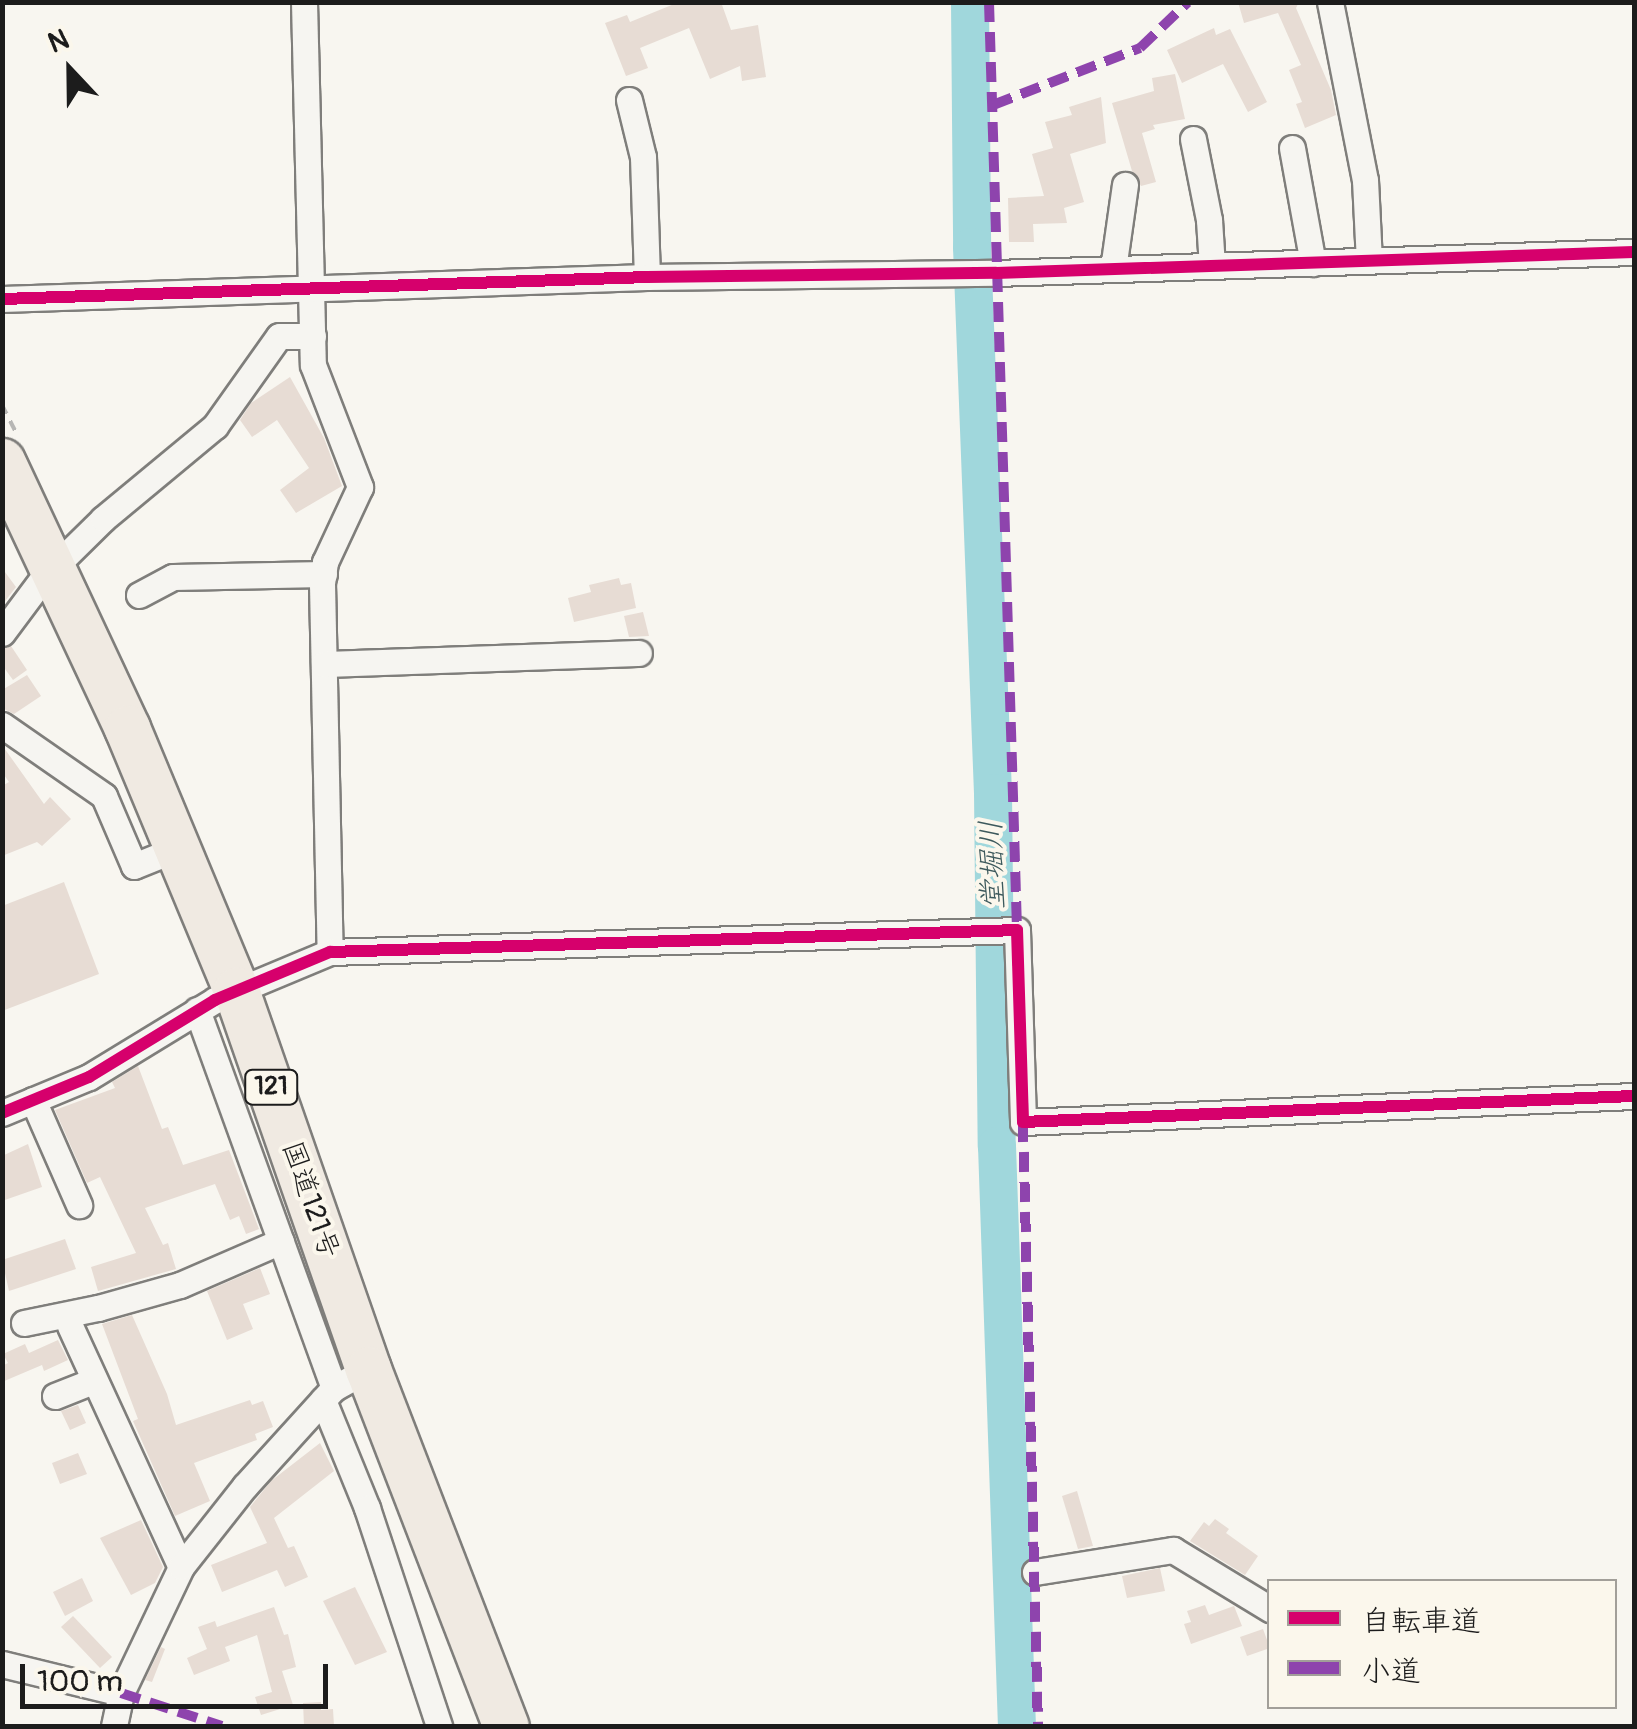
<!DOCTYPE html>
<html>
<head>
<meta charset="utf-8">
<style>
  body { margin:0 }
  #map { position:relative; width:1637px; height:1729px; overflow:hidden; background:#f8f6f0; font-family:Pangolin,"Klee One",sans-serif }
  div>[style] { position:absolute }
  .river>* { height:38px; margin:-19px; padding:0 19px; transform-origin:19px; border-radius:19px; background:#a0d7dc }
  .building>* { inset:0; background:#e7dcd4 }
  .path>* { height:4px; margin-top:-2px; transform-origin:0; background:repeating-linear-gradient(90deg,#b7b6b4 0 10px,transparent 0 18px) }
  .roads { filter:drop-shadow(2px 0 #7f7e7b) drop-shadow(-2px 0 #7f7e7b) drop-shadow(0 2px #7f7e7b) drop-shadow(0 -2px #7f7e7b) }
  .street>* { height:25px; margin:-12.5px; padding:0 12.5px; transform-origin:12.5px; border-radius:12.5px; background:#f6f5f1 }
  .highway>* { height:45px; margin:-22.5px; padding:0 22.5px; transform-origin:22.5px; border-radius:22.5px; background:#f0eae2 }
  .quiet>* { height:10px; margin-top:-5px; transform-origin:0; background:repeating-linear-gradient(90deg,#8e44ad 0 20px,transparent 0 30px) }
  .cycleway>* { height:12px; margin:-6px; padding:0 6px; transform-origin:6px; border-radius:6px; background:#d6006c }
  span { translate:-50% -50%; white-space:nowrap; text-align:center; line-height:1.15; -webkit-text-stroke:8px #fbf7ec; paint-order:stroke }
  .shield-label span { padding:2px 8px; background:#fbf7ec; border:2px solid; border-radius:8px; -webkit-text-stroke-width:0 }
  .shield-label { font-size:25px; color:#1c1c1c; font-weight:700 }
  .street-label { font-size:28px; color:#1c1c1c }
  .water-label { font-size:30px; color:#3d595c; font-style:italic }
  .frame { position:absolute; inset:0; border:5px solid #1c1c1c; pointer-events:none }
  .legend { position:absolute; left:1267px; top:1579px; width:350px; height:130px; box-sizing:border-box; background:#fbf7ec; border:2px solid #a29f99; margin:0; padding:12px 18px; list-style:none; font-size:30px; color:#1c1c1c }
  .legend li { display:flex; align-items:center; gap:20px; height:50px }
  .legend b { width:50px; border:2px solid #a29f99 }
  .north { position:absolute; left:20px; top:20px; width:100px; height:100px; -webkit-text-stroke:8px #fbf7ec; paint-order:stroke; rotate:338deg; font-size:28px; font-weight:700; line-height:40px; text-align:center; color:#1c1c1c }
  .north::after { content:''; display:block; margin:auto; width:35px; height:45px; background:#1c1c1c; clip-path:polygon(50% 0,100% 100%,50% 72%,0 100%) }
  .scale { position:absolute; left:20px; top:1664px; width:308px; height:45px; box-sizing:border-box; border:5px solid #1c1c1c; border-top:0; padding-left:12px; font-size:30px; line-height:35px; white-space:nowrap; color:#1c1c1c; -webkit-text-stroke:8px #fbf7ec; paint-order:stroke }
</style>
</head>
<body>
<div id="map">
  <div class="river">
    <i style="left:970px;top:2px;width:245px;rotate:89.5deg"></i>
    <i style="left:972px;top:247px;width:546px;rotate:87.8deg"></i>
    <i style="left:993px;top:793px;width:353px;rotate:89.4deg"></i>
    <i style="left:997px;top:1146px;width:580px;rotate:88.03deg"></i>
  </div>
  <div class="building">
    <i style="clip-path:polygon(679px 2px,721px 2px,731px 30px,758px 25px,766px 77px,742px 81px,740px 66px,710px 79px,689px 28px,640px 48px,648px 68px,626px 76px,605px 23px,627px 15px,630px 22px)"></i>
    <i style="clip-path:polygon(1238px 2px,1299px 2px,1296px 8px,1331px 90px,1336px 115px,1305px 128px,1296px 104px,1302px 102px,1289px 70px,1301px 65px,1278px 13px,1244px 23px)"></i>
    <i style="clip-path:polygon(1214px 28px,1216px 35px,1230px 29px,1267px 102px,1248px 112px,1223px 64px,1182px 83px,1167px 50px)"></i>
    <i style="clip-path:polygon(1175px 74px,1185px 119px,1153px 125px,1155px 129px,1142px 133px,1156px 182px,1141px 186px,1132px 171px,1112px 103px,1154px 91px,1152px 78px)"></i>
    <i style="clip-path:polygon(1101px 97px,1106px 143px,1070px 154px,1084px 202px,1064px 208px,1067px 223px,1033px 224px,1034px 242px,1009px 242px,1008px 198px,1044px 196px,1032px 154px,1053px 148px,1045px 122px,1072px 115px,1069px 107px)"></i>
    <i style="clip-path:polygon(290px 377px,324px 438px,342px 486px,296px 513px,280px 490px,309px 468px,277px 420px,252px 437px,240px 420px,251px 403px)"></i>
    <i style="clip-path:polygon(2px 568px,16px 587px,2px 605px)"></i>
    <i style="clip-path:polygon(619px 578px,621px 585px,631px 583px,636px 608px,574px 622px,568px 598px,591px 592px,589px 585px)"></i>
    <i style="clip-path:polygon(643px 612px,649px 636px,629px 637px,624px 616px)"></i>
    <i style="clip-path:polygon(11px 646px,27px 670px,13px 680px,2px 665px,2px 649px)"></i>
    <i style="clip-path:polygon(27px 675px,41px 696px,14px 714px,4px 709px,2px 690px)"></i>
    <i style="clip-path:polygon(2px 745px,44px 804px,50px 797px,71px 819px,42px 846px,37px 842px,2px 856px,2px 786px,9px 782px,2px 772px)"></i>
    <i style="clip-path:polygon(64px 882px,99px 974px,2px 1011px,2px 906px)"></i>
    <i style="clip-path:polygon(138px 1066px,162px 1129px,168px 1127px,183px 1165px,229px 1150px,259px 1229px,246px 1234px,239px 1216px,230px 1220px,215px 1184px,145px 1208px,163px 1245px,168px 1243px,176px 1269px,98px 1291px,91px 1267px,136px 1253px,100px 1177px,87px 1183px,55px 1110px,115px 1088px,112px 1082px)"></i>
    <i style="clip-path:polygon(28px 1144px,42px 1187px,2px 1201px,2px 1156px)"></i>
    <i style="clip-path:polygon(65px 1239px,76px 1269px,9px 1291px,2px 1260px)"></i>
    <i style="clip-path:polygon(260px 1268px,270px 1294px,243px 1304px,253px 1329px,227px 1340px,207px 1291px)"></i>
    <i style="clip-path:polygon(132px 1315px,167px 1394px,176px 1425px,250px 1400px,252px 1405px,263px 1401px,273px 1427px,255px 1434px,257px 1440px,194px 1463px,210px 1501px,175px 1516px,133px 1421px,138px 1419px,102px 1324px)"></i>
    <i style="clip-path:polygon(58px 1340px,68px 1360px,44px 1371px,42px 1365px,2px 1382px,2px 1366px,8px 1363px,3px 1354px,25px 1344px,29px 1353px)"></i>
    <i style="clip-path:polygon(78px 1405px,86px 1423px,70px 1430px,61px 1411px)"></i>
    <i style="clip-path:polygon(320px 1443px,334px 1471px,274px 1518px,288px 1548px,294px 1546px,308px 1577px,285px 1587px,277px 1570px,222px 1592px,211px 1565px,267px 1543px,250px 1507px,271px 1481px)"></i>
    <i style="clip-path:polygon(78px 1453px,87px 1474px,60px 1484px,52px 1463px)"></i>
    <i style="clip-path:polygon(1077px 1491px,1093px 1546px,1078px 1549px,1062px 1496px)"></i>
    <i style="clip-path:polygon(1215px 1519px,1229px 1529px,1226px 1533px,1258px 1556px,1245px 1575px,1190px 1541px,1204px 1522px,1209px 1526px)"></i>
    <i style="clip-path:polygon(141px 1520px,163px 1567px,155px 1583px,131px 1595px,100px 1538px)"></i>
    <i style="clip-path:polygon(1160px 1568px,1165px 1591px,1127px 1598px,1122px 1576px)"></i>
    <i style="clip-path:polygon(82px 1578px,93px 1601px,65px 1616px,53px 1592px)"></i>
    <i style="clip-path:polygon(355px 1587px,387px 1652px,355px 1665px,323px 1601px)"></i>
    <i style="clip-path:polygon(1205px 1605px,1209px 1615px,1234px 1606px,1242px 1626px,1191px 1644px,1184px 1624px,1191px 1622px,1187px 1611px)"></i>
    <i style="clip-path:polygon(274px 1607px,284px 1635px,288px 1634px,296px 1667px,282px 1671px,293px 1705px,261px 1715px,255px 1697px,272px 1692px,257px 1635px,225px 1647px,230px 1661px,194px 1675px,187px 1658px,207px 1649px,198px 1627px,215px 1621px,217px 1627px)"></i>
    <i style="clip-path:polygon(73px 1616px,112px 1657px,100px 1668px,61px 1627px)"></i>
    <i style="clip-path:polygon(1263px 1629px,1270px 1648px,1247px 1656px,1240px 1637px)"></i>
    <i style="clip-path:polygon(161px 1647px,165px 1649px,152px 1682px,145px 1680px)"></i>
    <i style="clip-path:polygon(321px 1702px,321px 1710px,333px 1709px,334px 1726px,304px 1726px,303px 1703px)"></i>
  </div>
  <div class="path">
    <i style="left:2px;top:405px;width:30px;rotate:63deg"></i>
  </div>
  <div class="roads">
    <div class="street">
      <i style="left:304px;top:2px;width:363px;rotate:88.6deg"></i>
      <i style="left:313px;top:365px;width:131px;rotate:68.9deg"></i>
      <i style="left:360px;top:487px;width:83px;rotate:115deg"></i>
      <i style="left:325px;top:562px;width:22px;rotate:98deg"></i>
      <i style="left:322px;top:584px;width:368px;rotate:88.8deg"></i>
      <i style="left:1330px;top:2px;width:181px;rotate:78.9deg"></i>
      <i style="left:1365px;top:180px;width:81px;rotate:87.2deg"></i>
      <i style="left:629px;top:100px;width:59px;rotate:76.2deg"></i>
      <i style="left:643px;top:157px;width:120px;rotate:88.1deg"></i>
      <i style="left:1193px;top:139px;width:83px;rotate:78.8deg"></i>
      <i style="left:1209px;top:220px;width:46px;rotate:86.3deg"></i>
      <i style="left:1292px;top:148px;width:117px;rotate:79.7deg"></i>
      <i style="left:1113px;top:269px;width:85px;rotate:-81.9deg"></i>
      <i style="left:2px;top:299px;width:645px;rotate:-1.95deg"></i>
      <i style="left:647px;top:277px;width:349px;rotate:-0.7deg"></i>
      <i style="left:996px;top:273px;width:638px;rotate:-1.89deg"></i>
      <i style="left:139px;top:595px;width:38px;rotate:-28deg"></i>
      <i style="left:173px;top:577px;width:151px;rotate:-1.1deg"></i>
      <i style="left:2px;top:633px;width:69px;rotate:-53.3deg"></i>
      <i style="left:43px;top:578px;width:84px;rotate:-44.5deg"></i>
      <i style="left:103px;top:519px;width:146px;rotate:-39.7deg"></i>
      <i style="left:215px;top:426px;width:110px;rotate:-54.6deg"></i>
      <i style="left:279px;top:336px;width:34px"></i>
      <i style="left:324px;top:664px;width:315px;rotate:-2deg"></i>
      <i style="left:2px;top:725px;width:124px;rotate:34.8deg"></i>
      <i style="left:104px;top:796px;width:76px;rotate:66.8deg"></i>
      <i style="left:134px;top:866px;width:45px;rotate:-22deg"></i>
      <i style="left:197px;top:1010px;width:402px;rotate:70.1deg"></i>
      <i style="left:33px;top:1100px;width:115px;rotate:66.3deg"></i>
      <i style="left:2px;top:1113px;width:94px;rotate:-22.5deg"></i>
      <i style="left:89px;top:1077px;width:148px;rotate:-31.4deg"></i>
      <i style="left:215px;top:1000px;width:125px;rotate:-22.7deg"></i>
      <i style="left:330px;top:952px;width:687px;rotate:-1.83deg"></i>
      <i style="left:1017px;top:930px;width:192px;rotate:88.2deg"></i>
      <i style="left:1023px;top:1122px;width:612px;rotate:-2.44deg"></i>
      <i style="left:24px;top:1323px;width:76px;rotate:-11.5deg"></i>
      <i style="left:98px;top:1308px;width:85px;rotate:-15.7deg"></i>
      <i style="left:180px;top:1285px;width:110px;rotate:-23.5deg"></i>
      <i style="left:70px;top:1326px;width:265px;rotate:65.3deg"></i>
      <i style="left:55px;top:1396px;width:41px;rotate:-21.5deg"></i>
      <i style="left:323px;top:1400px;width:117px;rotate:67.8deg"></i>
      <i style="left:367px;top:1508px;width:230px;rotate:71.7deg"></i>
      <i style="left:1035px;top:1572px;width:140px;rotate:-9.1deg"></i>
      <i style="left:1173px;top:1550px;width:114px;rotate:31.3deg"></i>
      <i style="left:2px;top:1664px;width:122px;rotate:13.7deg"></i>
      <i style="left:114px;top:1726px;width:34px;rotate:-78deg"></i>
      <i style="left:121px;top:1693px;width:140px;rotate:-64.5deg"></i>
      <i style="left:181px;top:1567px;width:103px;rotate:-51.7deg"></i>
      <i style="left:245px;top:1486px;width:132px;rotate:-47.8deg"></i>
      <i style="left:334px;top:1388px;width:39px;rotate:-29deg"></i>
    </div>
    <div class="highway">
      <i style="left:2px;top:461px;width:295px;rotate:64.9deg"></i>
      <i style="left:127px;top:728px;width:284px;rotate:67.4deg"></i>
      <i style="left:236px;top:990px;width:401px;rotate:70.8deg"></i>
      <i style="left:368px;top:1369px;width:383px;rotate:68.9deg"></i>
    </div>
  </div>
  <div class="quiet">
    <i style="left:989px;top:2px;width:928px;rotate:88.27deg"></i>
    <i style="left:993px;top:105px;width:158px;rotate:-21.2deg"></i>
    <i style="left:1140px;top:48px;width:66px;rotate:-43.8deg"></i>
    <i style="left:1023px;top:1122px;width:604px;rotate:88.58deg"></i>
    <i style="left:121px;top:1693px;width:106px;rotate:18.1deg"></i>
  </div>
  <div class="cycleway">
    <i style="left:2px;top:299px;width:645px;rotate:-1.95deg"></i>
    <i style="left:647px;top:277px;width:349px;rotate:-0.7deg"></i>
    <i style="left:996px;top:273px;width:638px;rotate:-1.89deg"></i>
    <i style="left:2px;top:1113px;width:94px;rotate:-22.5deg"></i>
    <i style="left:89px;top:1077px;width:148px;rotate:-31.4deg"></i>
    <i style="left:215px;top:1000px;width:125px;rotate:-22.7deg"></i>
    <i style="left:330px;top:952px;width:687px;rotate:-1.83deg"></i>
    <i style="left:1017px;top:930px;width:192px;rotate:88.2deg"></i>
    <i style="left:1023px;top:1122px;width:612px;rotate:-2.44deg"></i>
  </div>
  <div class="shield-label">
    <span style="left:271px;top:1087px">121</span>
  </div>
  <div class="street-label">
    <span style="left:310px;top:1200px;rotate:71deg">国道121号</span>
  </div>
  <div class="water-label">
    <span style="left:993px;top:865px;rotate:-92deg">堂堀川</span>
  </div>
  <div class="frame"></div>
  <ul class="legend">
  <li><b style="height:12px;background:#d6006c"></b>自転車道</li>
  <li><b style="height:12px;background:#8e44ad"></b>小道</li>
  </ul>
  <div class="north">N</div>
  <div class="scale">100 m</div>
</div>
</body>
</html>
